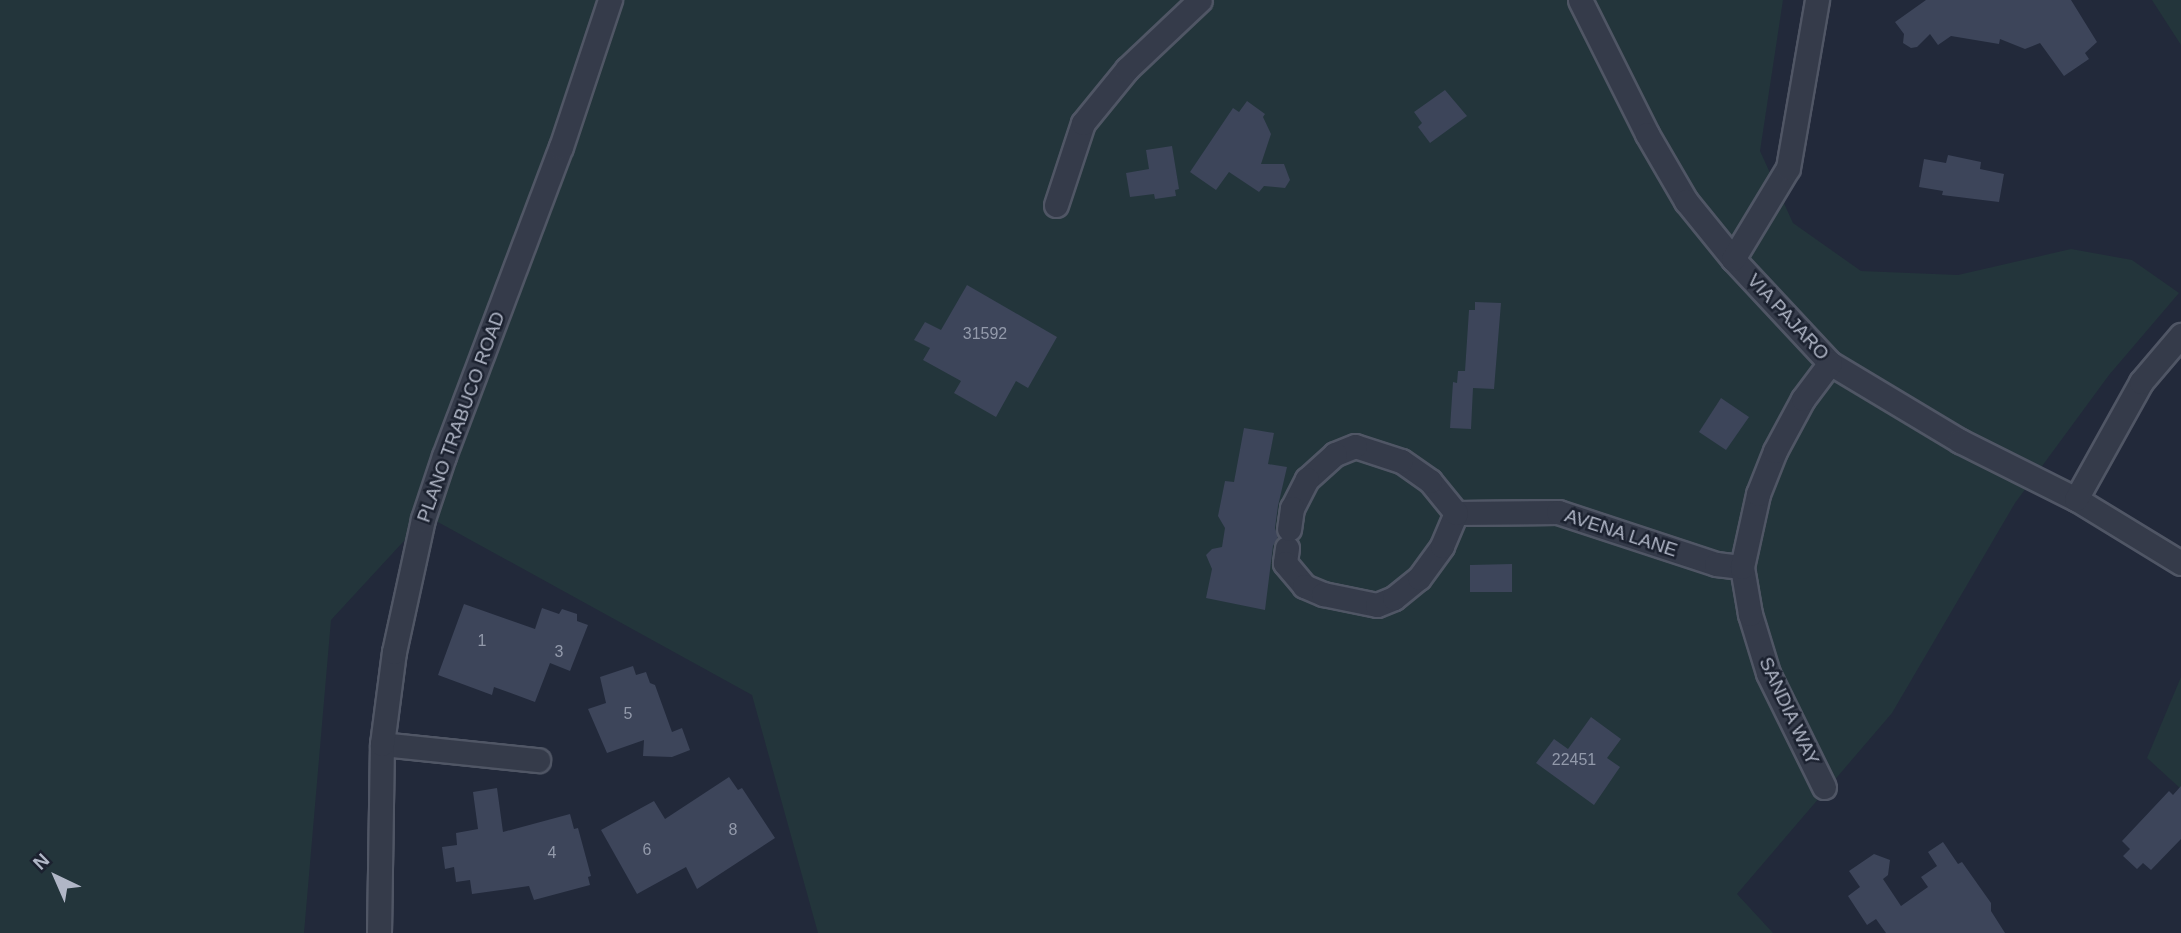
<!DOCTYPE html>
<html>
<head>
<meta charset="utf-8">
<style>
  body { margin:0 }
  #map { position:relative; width:2181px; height:933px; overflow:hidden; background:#22293a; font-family:Helvetica,sans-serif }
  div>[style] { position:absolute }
  .green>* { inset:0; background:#23353b }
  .building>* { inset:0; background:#3d455a }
  .roads { filter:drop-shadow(2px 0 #505665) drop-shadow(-2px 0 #505665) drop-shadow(0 2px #505665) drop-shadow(0 -2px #505665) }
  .minor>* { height:23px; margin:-11.5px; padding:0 11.5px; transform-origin:11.5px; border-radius:11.5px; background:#353b4a }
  span { translate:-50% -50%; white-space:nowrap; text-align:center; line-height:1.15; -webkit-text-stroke:5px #1b212f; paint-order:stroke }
  .number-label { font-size:16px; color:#939aab }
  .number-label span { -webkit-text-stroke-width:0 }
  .street-label { font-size:19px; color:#b0b6c6 }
  .north { position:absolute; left:21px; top:842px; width:70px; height:70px; -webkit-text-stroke:5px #1b212f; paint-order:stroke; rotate:316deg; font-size:19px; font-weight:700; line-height:28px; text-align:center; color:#b0b6c6 }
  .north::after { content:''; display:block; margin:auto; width:24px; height:32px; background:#b0b6c6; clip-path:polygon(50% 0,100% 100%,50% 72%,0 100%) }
</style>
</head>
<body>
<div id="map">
  <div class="green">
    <i style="clip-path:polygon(0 0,1783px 0,1760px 151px,1793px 223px,1861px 271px,1958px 275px,2071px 249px,2132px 260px,2179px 293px,2109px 375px,2015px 503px,1892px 713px,1737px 894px,1773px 933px,818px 933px,752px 695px,427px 516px,331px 620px,304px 933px,0 933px)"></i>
    <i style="clip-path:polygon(2152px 0,2181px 0,2181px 45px)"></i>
    <i style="clip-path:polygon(2181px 677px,2181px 789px,2147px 758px)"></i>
  </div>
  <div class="building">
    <i style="clip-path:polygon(1926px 0,2071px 0,2097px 42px,2085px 53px,2089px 59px,2064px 76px,2040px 43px,2025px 49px,2000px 39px,1999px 44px,1951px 36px,1938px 45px,1930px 34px,1917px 47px,1911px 48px,1903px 43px,1904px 34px,1895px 22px)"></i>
    <i style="clip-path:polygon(1445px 90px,1467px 116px,1430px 143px,1418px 127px,1422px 123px,1414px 112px)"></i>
    <i style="clip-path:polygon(1247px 101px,1265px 114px,1263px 117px,1271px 134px,1261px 164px,1284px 164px,1290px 180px,1285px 188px,1264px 186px,1259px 192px,1229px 172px,1216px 190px,1190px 172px,1233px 108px,1239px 112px)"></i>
    <i style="clip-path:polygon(1172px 146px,1179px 189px,1175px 190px,1176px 196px,1155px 199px,1154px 194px,1130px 197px,1126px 173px,1149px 169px,1146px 150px)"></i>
    <i style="clip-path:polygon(1948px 155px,1981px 162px,1980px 169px,2004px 174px,1999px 202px,1942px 195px,1943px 191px,1919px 187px,1924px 159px,1946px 163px)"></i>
    <i style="clip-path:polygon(967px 285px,1057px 337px,1028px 388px,1016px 381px,996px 417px,954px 393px,961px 381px,923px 360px,930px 348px,914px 340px,925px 322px,941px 330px)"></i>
    <i style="clip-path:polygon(1475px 302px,1501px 303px,1494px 389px,1473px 388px,1471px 429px,1450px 428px,1453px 382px,1457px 383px,1458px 371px,1465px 371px,1469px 310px,1475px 310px)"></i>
    <i style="clip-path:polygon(1721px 398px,1749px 417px,1726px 450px,1699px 432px)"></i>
    <i style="clip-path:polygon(1244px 428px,1274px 433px,1268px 464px,1287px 467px,1278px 506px,1275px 528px,1278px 537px,1273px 546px,1265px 610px,1206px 598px,1212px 569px,1206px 555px,1212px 549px,1222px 547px,1225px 528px,1218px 516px,1225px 481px,1234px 482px)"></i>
    <i style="clip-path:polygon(1512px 564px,1512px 592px,1470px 592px,1470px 565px)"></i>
    <i style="clip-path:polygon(464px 604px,535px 629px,542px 608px,559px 614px,562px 609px,577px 614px,577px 621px,588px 625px,570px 671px,550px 663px,535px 702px,494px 687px,492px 695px,438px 675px)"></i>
    <i style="clip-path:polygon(633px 666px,636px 675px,646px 672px,650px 683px,655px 685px,672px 732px,682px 728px,690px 750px,672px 757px,643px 756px,644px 740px,607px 753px,588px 709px,606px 703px,600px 677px)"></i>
    <i style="clip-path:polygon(1591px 717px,1621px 739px,1607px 758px,1620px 767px,1594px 805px,1536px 763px,1554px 739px,1568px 749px)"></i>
    <i style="clip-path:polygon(729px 777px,738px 790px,742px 788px,775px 838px,697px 889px,686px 867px,637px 894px,601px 830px,654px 801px,665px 819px)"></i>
    <i style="clip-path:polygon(2181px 786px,2181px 839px,2151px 870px,2143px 863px,2137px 869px,2123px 856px,2130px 849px,2122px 841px,2169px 791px,2173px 795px)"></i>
    <i style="clip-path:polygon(497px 788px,503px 832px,570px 814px,574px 829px,578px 828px,591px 876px,588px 877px,590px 885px,534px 900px,529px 886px,472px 894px,470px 880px,456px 882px,454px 867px,445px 869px,442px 847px,457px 845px,456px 833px,478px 829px,473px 792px)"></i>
    <i style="clip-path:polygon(1943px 842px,1958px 864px,1962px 862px,1991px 903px,1991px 911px,2005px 933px,1886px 933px,1876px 919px,1867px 925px,1848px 896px,1860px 887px,1849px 871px,1874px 854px,1890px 860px,1888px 875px,1883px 879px,1901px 906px,1928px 887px,1921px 877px,1937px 866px,1928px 852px)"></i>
  </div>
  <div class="roads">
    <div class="minor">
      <i style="left:1580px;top:0;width:150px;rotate:63.4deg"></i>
      <i style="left:1647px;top:134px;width:78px;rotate:59.8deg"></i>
      <i style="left:1686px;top:201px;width:75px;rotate:51deg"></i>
      <i style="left:1733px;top:259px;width:142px;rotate:47deg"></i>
      <i style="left:1830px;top:363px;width:152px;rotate:31deg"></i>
      <i style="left:1960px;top:441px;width:130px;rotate:26.6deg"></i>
      <i style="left:2076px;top:499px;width:123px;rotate:31.4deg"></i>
      <i style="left:1056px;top:205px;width:86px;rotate:-71.8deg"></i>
      <i style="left:1083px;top:123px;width:70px;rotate:-50.8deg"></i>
      <i style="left:1127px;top:69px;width:100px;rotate:-43.4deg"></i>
      <i style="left:1733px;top:259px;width:106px;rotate:-58.9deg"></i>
      <i style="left:1788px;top:168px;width:170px;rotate:-80.2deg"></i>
      <i style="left:2076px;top:499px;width:134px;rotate:-60.9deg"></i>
      <i style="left:2141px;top:382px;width:62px;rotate:-49.6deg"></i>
      <i style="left:1456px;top:513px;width:102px;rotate:-0.6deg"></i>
      <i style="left:1558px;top:512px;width:166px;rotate:18.2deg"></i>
      <i style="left:1716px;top:564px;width:26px;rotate:7deg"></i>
      <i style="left:1287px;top:548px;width:15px;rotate:98deg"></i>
      <i style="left:1285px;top:563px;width:30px;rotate:50deg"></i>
      <i style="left:1304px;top:586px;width:21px;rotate:23deg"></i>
      <i style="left:1323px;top:594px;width:55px;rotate:11.5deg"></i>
      <i style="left:1377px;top:605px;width:18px;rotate:-22deg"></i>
      <i style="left:1394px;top:598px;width:32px;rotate:-39deg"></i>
      <i style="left:1419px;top:578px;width:39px;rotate:-54deg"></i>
      <i style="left:1442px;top:546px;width:36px;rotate:-67deg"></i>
      <i style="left:1456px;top:513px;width:41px;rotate:-129.1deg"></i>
      <i style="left:1430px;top:481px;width:35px;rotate:-145deg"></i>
      <i style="left:1401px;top:461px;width:48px;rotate:-161.9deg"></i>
      <i style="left:1355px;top:446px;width:22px;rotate:158deg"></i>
      <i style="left:1335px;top:454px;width:38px;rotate:138deg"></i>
      <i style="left:1307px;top:479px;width:33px;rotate:117deg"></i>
      <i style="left:1292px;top:508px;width:21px;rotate:98deg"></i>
      <i style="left:382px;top:744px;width:157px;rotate:5.9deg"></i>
      <i style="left:1824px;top:787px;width:127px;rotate:-116.2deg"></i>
      <i style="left:1768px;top:673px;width:62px;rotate:-107deg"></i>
      <i style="left:1750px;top:614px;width:48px;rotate:-99.7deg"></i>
      <i style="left:1742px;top:567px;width:75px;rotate:-77.6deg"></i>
      <i style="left:1758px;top:494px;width:46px;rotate:-68.4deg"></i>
      <i style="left:1775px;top:451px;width:59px;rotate:-61.7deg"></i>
      <i style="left:1803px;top:399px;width:45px;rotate:-53.1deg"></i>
      <i style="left:379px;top:933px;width:189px;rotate:-89.1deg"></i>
      <i style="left:382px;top:744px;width:93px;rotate:-82.6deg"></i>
      <i style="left:394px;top:652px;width:136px;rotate:-77.7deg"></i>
      <i style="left:423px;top:519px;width:66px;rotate:-71.6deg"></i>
      <i style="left:444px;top:456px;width:330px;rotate:-69.3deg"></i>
      <i style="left:561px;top:147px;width:155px;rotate:-71.6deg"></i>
    </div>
  </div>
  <div class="number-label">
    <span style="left:985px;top:334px">31592</span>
    <span style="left:482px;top:641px">1</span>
    <span style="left:559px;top:652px">3</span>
    <span style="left:628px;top:714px">5</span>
    <span style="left:1574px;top:760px">22451</span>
    <span style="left:733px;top:830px">8</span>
    <span style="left:647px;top:850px">6</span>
    <span style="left:552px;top:853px">4</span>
  </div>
  <div class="street-label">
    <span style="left:1788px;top:317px;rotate:47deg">VIA PAJARO</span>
    <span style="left:461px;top:417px;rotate:-70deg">PLANO TRABUCO ROAD</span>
    <span style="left:1621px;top:533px;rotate:18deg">AVENA LANE</span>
    <span style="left:1789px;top:711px;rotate:65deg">SANDIA WAY</span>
  </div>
  <div class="north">N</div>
</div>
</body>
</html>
